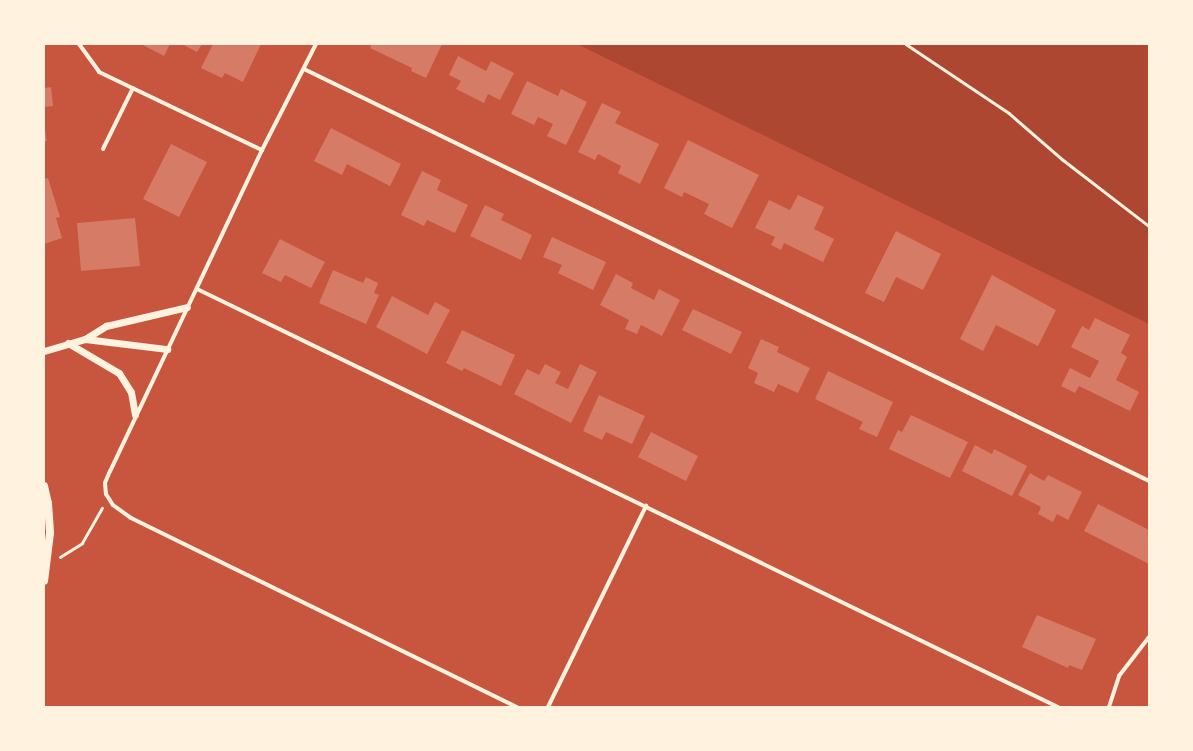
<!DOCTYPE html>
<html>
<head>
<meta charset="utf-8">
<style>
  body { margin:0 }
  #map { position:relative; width:1193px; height:751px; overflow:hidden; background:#c8553d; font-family:Raleway,sans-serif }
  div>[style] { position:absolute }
  .green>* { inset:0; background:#ae4732 }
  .building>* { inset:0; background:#d67c66 }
  .path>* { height:2.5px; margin:-1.25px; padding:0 1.25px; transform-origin:1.25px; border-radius:1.25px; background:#fff3e0 }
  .minor>* { height:4px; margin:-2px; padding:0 2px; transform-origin:2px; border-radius:2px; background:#fff3e0 }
  .tertiary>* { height:7px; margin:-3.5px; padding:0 3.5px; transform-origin:3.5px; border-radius:3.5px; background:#fff3e0 }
  .secondary>* { height:8px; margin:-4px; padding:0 4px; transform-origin:4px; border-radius:4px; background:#fff3e0 }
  span { translate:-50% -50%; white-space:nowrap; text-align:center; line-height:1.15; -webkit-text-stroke:4px #fff3e0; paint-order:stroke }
  .frame { position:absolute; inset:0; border:45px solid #fff3e0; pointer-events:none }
</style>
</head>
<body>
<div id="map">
  <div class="green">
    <i style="clip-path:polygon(577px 44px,1149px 44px,1149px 324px)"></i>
  </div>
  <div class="building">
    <i style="clip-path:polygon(141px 44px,170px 44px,164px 56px)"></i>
    <i style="clip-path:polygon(182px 44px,202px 44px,197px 52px)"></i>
    <i style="clip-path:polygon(213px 44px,261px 44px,243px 82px,225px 73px,222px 78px,201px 68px)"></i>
    <i style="clip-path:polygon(372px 44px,442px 44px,426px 78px,411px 71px,412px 68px,370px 48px)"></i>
    <i style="clip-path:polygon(458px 56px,486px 71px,491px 61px,514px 73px,500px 100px,488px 94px,484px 103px,456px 89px,461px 81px,449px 75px)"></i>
    <i style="clip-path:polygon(527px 81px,558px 96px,561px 89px,587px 102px,566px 145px,547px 136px,553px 124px,538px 117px,534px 125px,511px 114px)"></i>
    <i style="clip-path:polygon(51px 87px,53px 106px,44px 107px,44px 88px)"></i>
    <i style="clip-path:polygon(602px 103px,621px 112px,615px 123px,659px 144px,640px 184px,618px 173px,621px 166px,598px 154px,595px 160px,578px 152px)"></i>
    <i style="clip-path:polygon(44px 125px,47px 141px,44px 141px)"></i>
    <i style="clip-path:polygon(331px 128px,401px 164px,390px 186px,347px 164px,342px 175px,314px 161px)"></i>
    <i style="clip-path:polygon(688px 140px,759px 175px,732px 228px,704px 214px,709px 204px,684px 192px,682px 197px,664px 188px)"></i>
    <i style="clip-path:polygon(171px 144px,207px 162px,179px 217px,143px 199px)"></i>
    <i style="clip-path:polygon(422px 171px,441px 180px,437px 190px,468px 205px,455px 233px,427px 220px,424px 226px,401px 215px)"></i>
    <i style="clip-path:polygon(48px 178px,60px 217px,56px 218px,62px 238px,44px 244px,44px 179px)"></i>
    <i style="clip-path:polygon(798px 195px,824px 207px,814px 229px,834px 239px,823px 262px,784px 243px,781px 250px,771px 245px,775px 237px,755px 228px,769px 200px,790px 210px)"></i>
    <i style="clip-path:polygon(485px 205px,504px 214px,501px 220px,532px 235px,521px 260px,470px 236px)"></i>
    <i style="clip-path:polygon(135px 218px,140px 266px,81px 271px,77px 223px)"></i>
    <i style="clip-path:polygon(896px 231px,941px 254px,923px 290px,896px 277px,884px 302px,865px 293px)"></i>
    <i style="clip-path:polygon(552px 237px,606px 262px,593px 290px,558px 273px,562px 265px,543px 257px)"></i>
    <i style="clip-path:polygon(280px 239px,325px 262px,311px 288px,285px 275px,281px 282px,262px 273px)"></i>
    <i style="clip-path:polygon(333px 270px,363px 283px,366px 277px,378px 283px,374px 293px,379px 295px,366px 324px,319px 303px)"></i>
    <i style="clip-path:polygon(616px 274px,633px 283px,631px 288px,654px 300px,659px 289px,680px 300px,662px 336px,641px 325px,637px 334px,625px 329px,629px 320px,600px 305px)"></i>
    <i style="clip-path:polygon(992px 275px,1056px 310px,1038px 346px,996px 325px,983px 351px,960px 339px)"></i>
    <i style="clip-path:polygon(392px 296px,428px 315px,435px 302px,450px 310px,427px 354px,376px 327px)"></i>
    <i style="clip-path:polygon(693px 309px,742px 332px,731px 354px,682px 330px)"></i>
    <i style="clip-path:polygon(1095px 318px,1130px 335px,1121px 353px,1127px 357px,1116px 380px,1139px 392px,1130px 411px,1079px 386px,1075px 393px,1061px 386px,1070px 368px,1090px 378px,1099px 361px,1071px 347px,1082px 326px,1089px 330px)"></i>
    <i style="clip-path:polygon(462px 330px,515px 355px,501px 386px,464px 368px,462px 371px,446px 363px)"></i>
    <i style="clip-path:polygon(761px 339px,779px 347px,777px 352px,810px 368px,798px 393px,778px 384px,774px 392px,754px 383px,758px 373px,748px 368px)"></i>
    <i style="clip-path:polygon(545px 364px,561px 372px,555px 383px,568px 389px,580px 364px,597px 372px,571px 423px,514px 394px,527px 369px,539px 375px)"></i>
    <i style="clip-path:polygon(828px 371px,893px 402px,877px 437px,859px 429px,863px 422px,815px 399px)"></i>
    <i style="clip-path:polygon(599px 395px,645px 416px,632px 444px,606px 432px,602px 440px,583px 431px)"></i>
    <i style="clip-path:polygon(911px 415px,968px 442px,950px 478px,889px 449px,898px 430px,902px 432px)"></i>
    <i style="clip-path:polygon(651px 432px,698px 456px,686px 481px,638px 457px)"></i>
    <i style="clip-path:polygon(975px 445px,992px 454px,994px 449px,1027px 466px,1012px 496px,962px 471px)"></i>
    <i style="clip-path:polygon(1030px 473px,1044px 481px,1048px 475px,1082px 492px,1068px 520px,1057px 514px,1053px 522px,1038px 514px,1041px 507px,1018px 495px)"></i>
    <i style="clip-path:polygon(1098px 504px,1149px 530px,1149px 564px,1084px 531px)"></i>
    <i style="clip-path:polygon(1037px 615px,1096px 639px,1082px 670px,1069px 665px,1068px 668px,1022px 647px)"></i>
  </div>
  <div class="path">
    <i style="left:906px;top:44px;width:124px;rotate:33.8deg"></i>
    <i style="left:1009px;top:113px;width:70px;rotate:41deg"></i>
    <i style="left:1062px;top:159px;width:110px;rotate:37.6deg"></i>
    <i style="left:60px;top:557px;width:26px;rotate:-32deg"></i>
    <i style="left:82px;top:543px;width:40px;rotate:-60.3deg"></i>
  </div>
  <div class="minor">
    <i style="left:79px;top:44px;width:34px;rotate:54deg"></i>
    <i style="left:99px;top:72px;width:181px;rotate:25.6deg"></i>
    <i style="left:316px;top:44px;width:119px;rotate:117deg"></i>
    <i style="left:262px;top:150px;width:355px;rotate:115.3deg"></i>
    <i style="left:110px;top:471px;width:13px;rotate:113deg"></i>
    <i style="left:105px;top:483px;width:11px;rotate:85deg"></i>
    <i style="left:106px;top:494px;width:13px;rotate:58deg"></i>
    <i style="left:113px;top:505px;width:22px;rotate:36deg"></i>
    <i style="left:131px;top:518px;width:430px;rotate:26.1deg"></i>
    <i style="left:304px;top:69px;width:940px;rotate:25.99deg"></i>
    <i style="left:103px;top:149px;width:68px;rotate:-63.8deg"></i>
    <i style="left:197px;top:289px;width:957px;rotate:25.9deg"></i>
    <i style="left:548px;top:707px;width:224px;rotate:-64deg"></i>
    <i style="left:1109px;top:707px;width:33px;rotate:-72deg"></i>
    <i style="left:1119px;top:676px;width:49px;rotate:-52.4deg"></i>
  </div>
  <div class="tertiary">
    <i style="left:85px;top:339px;width:83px;rotate:7deg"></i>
    <i style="left:68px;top:343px;width:59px;rotate:30.5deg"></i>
    <i style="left:119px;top:373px;width:22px;rotate:58deg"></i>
    <i style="left:131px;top:392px;width:23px;rotate:80deg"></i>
    <i style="left:44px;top:351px;width:43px;rotate:-16.3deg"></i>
    <i style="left:85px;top:339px;width:25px;rotate:-32deg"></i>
    <i style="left:106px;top:326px;width:83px;rotate:-13.2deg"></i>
  </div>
  <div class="secondary">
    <i style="left:44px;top:486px;width:17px;rotate:77deg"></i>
    <i style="left:48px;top:503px;width:30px;rotate:86deg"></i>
    <i style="left:50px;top:533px;width:48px;rotate:97.1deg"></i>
  </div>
  <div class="frame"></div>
</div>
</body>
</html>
